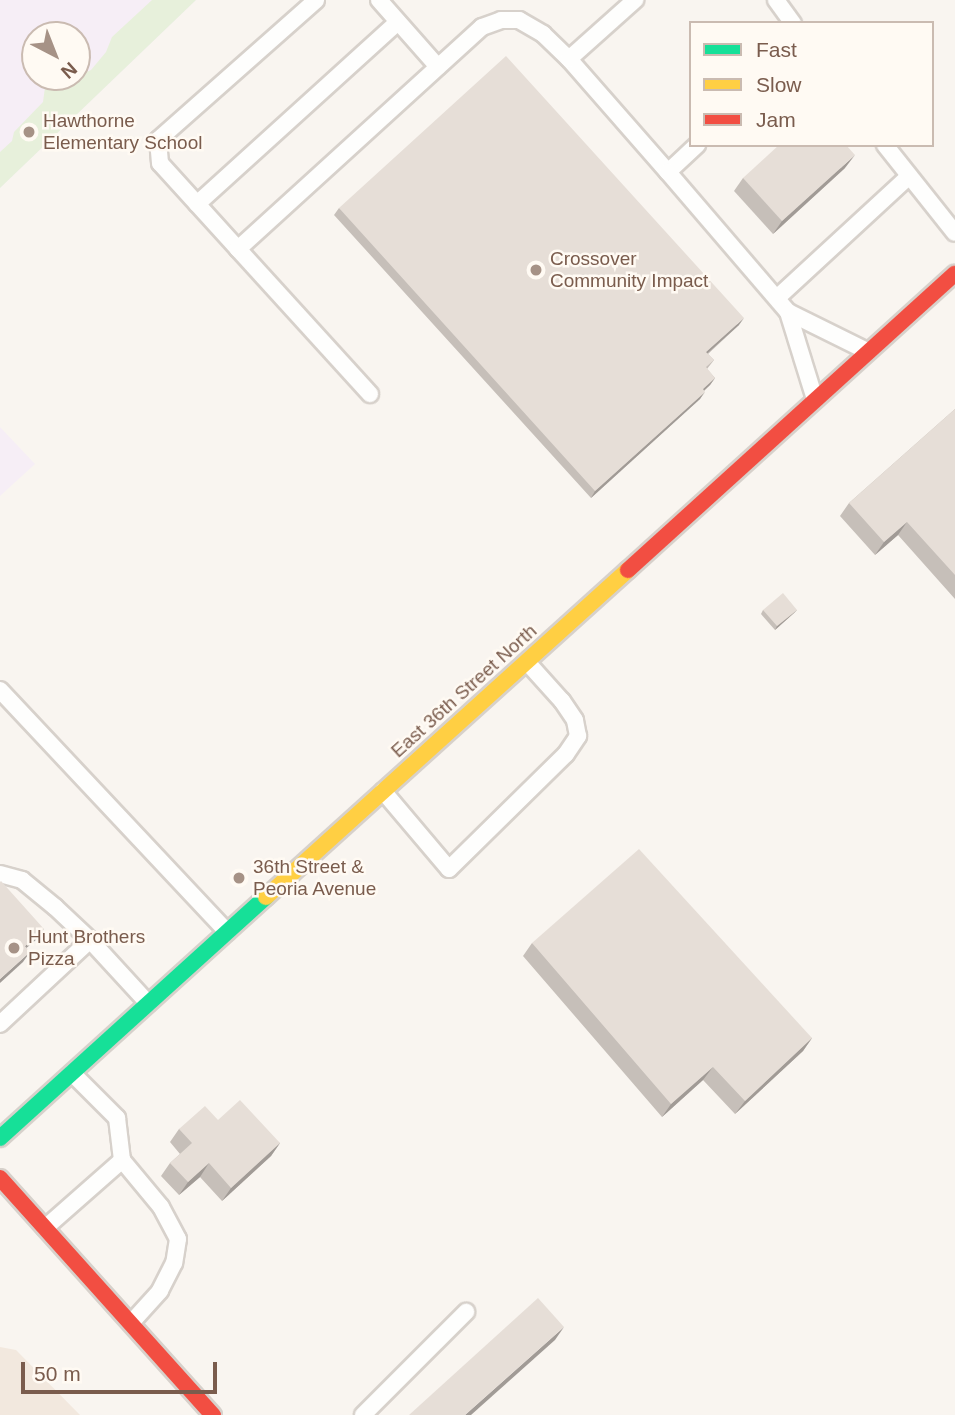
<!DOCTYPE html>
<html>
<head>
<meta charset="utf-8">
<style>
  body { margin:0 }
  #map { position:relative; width:955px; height:1415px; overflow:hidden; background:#f9f5f0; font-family:Helvetica,sans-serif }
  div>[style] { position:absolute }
  .residential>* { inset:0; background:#f2e8de }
  .education>* { inset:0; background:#f6eef6 }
  .green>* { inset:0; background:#e7f0db }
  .roads { filter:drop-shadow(2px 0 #d7d1cb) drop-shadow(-2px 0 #d7d1cb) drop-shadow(0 2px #d7d1cb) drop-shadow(0 -2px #d7d1cb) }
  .lane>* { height:16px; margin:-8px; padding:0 8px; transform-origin:8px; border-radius:8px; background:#fefefd }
  .fast>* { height:16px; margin:-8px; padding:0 8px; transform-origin:8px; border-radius:8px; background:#16e098 }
  .slow>* { height:16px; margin:-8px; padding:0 8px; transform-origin:8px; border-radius:8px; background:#ffcf43 }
  .jam>* { height:16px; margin:-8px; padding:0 8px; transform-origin:8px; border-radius:8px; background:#f24e42 }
  .wall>* { inset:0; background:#c6bfb9 }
  .shaded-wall>* { inset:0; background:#a19b96 }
  .building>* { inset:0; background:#e6ded7 }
  .dots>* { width:19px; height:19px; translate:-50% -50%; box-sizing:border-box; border:4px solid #fffaf3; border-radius:50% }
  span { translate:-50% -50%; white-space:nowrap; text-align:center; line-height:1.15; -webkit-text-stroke:5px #fffaf3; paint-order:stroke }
  .poi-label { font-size:19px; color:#7a5c4d }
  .left { translate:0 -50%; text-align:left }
  .street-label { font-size:19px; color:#7a5c4d }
  .legend { position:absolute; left:689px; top:21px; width:245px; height:126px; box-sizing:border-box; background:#fffaf3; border:2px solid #cabbb1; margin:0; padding:9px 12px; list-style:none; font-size:21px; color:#7a5c4d }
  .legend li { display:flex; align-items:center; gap:14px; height:35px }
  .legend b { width:35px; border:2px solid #cabbb1 }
  .north { position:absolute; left:21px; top:21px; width:70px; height:70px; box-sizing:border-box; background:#fffaf3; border:2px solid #cabbb1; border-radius:50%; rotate:138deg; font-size:19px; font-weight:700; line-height:28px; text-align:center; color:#7a5c4d }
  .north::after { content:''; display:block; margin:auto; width:24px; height:32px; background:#a69286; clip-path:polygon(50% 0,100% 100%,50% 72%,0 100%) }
  .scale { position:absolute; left:21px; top:1362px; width:196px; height:32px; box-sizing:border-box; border:4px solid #7a5c4d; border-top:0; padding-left:9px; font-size:21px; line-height:24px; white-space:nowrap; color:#7a5c4d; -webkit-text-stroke:5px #fffaf3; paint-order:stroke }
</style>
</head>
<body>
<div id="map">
  <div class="residential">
    <i style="clip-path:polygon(0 1347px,16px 1350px,80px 1415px,0 1415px)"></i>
  </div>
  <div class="education">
    <i style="clip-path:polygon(evenodd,0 0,196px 0,0 188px,0 0,35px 35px,77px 35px,77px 77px,35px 77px,35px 35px)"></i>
    <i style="clip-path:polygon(0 427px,35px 464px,0 496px)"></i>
  </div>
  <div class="green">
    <i style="clip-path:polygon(152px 0,196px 0,0 188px,0 152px,12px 141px,14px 132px,43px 102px,46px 80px,50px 77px,77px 77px,77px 69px,84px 73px,91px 70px,106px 52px,112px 37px)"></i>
  </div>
  <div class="roads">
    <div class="lane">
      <i style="left:379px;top:0;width:89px;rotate:48.6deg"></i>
      <i style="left:776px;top:0;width:29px;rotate:54deg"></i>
      <i style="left:569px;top:59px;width:150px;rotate:48.8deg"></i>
      <i style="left:668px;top:172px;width:40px;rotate:-43deg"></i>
      <i style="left:885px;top:145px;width:112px;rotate:51.5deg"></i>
      <i style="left:668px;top:172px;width:184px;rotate:49.4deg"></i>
      <i style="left:788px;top:312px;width:91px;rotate:72.8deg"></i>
      <i style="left:197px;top:204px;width:271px;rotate:-42.2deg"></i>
      <i style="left:238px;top:249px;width:116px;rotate:-132.2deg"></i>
      <i style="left:160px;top:163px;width:23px;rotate:-95deg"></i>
      <i style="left:158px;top:140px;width:211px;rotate:-41.5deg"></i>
      <i style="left:778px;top:297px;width:178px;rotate:-42.7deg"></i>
      <i style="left:788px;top:312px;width:88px;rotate:26.3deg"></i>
      <i style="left:370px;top:394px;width:196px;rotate:-132.3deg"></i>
      <i style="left:238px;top:249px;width:330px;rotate:-42.3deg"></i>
      <i style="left:482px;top:27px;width:20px;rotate:-20deg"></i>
      <i style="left:501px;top:20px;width:18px"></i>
      <i style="left:519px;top:20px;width:28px;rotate:30deg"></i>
      <i style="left:543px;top:34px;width:36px;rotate:44deg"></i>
      <i style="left:569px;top:59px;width:89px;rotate:-41.8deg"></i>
      <i style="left:0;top:690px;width:332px;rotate:46.8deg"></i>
      <i style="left:383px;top:791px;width:102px;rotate:49.8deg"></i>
      <i style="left:449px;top:869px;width:164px;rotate:-44.5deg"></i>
      <i style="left:566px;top:754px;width:22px;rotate:-56deg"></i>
      <i style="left:578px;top:736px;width:16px;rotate:-101deg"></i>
      <i style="left:575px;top:720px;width:23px;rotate:-124deg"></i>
      <i style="left:562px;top:701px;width:52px;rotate:-131.9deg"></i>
      <i style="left:0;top:874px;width:23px;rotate:15deg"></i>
      <i style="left:22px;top:880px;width:43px;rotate:39.3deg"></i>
      <i style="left:55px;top:907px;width:48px;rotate:43.3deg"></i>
      <i style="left:90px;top:940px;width:86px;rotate:47.4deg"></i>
      <i style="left:0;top:1024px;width:123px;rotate:-43deg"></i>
      <i style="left:72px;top:1073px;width:64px;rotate:45deg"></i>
      <i style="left:117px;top:1118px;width:42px;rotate:83.2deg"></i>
      <i style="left:122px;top:1160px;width:61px;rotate:50.3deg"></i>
      <i style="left:161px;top:1207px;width:36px;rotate:62deg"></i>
      <i style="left:178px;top:1239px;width:24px;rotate:99deg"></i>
      <i style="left:174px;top:1263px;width:31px;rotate:117deg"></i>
      <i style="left:160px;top:1291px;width:43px;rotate:132.2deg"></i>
      <i style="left:45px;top:1228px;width:103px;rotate:-41.4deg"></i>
      <i style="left:363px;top:1415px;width:146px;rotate:-45deg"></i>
    </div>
    <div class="fast">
      <i style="left:0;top:1138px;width:359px;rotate:-42.2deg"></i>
    </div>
    <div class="slow">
      <i style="left:266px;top:897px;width:488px;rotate:-42.1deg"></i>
    </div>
    <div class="jam">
      <i style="left:628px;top:570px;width:441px;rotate:-42.2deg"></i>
      <i style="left:0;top:1178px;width:319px;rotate:48.1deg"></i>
    </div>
  </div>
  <div class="wall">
    <i style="clip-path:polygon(845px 168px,773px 234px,734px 191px,743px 178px)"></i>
    <i style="clip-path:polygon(339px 208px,739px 325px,708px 354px,714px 360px,707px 369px,715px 378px,710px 385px,704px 391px,700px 399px,591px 498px,334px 215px)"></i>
    <i style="clip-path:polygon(955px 409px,955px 599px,898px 535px,875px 555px,840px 516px,849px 503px)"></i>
    <i style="clip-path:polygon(763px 610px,797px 610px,794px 613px,775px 630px,761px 614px)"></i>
    <i style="clip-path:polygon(532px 943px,812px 1038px,803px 1051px,735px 1114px,703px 1080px,662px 1117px,523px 956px)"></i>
    <i style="clip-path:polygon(218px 1120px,280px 1143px,271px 1156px,222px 1201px,200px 1177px,179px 1195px,161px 1176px,170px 1163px,180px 1154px,170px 1142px,179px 1129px)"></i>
  </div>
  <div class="shaded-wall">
    <i style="clip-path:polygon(855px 155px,845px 168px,773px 234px,782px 221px)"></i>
    <i style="clip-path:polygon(744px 318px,739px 325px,701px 359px,706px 352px)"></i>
    <i style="clip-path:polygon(715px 378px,710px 385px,698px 396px,703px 389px)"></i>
    <i style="clip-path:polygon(705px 392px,700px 399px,591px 498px,595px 491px)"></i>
    <i style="clip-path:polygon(907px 522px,898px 535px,875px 555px,884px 542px)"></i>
    <i style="clip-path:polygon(797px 610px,794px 613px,775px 630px,777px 626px)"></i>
    <i style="clip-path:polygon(44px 929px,37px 939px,17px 956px,25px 946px)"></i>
    <i style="clip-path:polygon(30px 952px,23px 962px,0 983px,0 979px)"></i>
    <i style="clip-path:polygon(812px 1038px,803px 1051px,735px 1114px,745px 1101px)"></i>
    <i style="clip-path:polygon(713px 1067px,703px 1080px,662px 1117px,671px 1104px)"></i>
    <i style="clip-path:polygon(280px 1143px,271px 1156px,222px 1201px,231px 1188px)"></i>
    <i style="clip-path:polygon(209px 1163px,200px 1177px,179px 1195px,188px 1182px)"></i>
    <i style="clip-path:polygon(564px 1327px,555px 1340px,471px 1415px,465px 1415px)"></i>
  </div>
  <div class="building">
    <i style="clip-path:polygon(506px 56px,744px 318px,706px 352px,714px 360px,706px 367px,715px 378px,703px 389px,705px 392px,595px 491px,339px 208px)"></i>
    <i style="clip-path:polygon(779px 145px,846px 145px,855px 155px,782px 221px,743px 178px)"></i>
    <i style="clip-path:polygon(955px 409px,955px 575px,907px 522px,884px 542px,849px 503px)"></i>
    <i style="clip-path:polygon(783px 593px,797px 610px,777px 626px,763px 610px)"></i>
    <i style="clip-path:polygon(639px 849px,812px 1038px,745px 1101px,713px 1067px,671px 1104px,532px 943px)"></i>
    <i style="clip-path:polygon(1px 881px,44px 929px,25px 946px,30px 952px,0 979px,0 882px)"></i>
    <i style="clip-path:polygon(240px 1100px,280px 1143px,231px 1188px,209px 1163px,188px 1182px,170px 1163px,192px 1143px,179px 1129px,205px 1106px,218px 1120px)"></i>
    <i style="clip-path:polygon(538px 1298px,564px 1327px,465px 1415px,409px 1415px)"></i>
  </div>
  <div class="dots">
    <i style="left:29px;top:132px;background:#a69286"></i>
    <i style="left:536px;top:270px;background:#a69286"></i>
    <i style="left:239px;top:878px;background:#a69286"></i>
    <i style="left:14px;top:948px;background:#a69286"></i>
  </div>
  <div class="poi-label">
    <span class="left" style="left:43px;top:132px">Hawthorne<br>Elementary School</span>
    <span class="left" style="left:550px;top:270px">Crossover<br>Community Impact</span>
    <span class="left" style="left:253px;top:878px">36th Street &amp;<br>Peoria Avenue</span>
    <span class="left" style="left:28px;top:948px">Hunt Brothers<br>Pizza</span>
  </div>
  <div class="street-label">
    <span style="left:464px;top:691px;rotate:-42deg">East 36th Street North</span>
  </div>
  <ul class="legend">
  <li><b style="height:9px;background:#16e098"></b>Fast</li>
  <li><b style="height:9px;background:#ffcf43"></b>Slow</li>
  <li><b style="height:9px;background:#f24e42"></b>Jam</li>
  </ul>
  <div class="north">N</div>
  <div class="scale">50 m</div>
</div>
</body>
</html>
